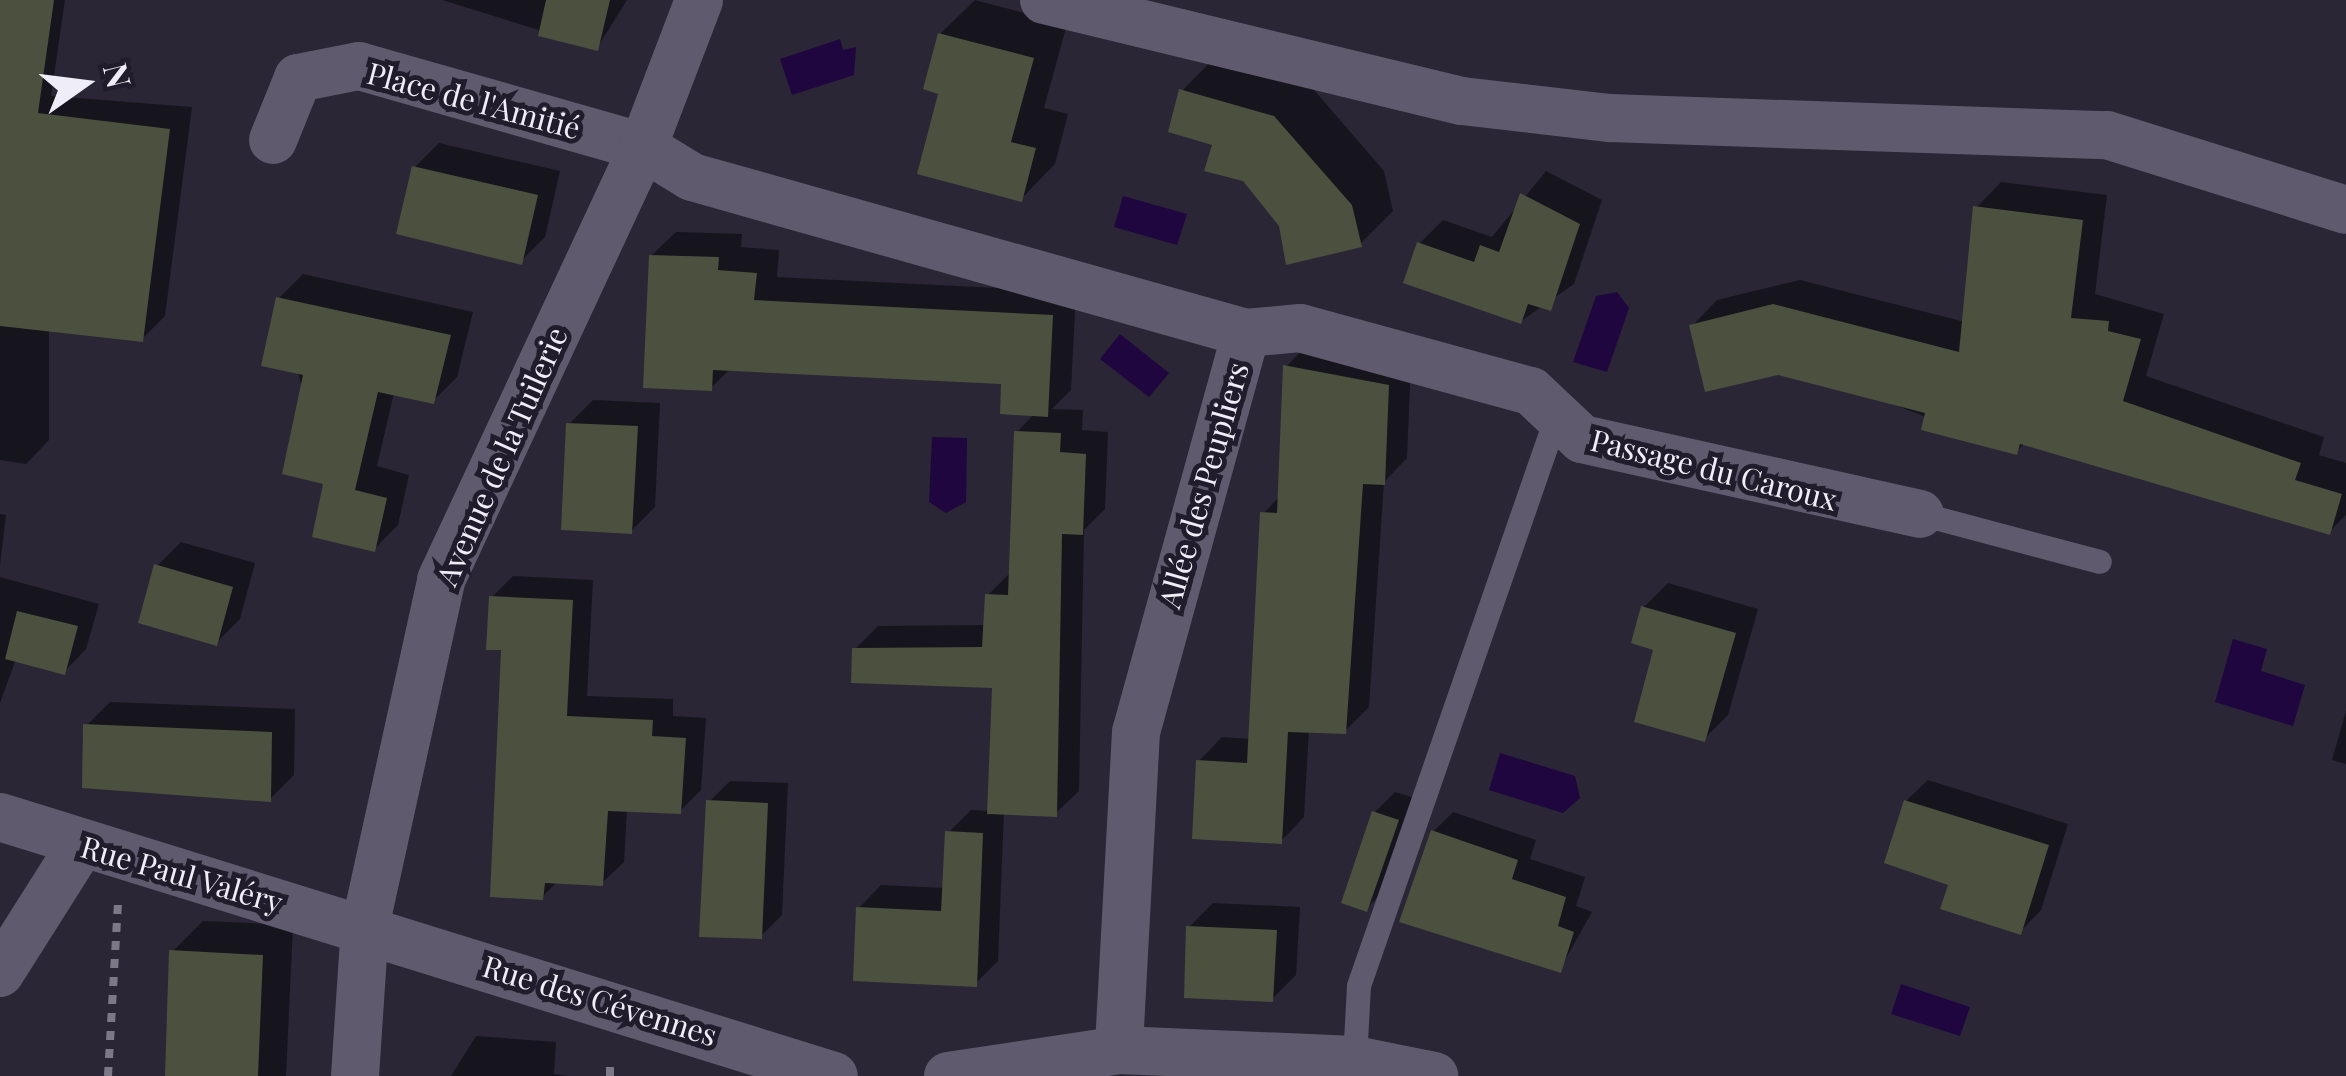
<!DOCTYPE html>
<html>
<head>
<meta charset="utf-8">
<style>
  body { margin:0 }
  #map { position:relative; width:2346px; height:1076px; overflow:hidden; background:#2a2636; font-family:"Playfair Display",serif }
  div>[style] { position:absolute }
  .water>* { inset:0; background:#1f063f }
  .shadow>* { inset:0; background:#0007 }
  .building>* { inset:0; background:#4c503e }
  .path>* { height:8px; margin-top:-4px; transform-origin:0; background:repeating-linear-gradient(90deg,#7c7886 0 9px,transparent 0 18px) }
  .service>* { height:24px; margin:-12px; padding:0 12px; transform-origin:12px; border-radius:12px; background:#5f5a6d }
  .minor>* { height:48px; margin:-24px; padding:0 24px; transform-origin:24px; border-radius:24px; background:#5f5a6d }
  span { translate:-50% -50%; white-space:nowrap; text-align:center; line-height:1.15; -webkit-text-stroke:10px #211c2c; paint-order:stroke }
  .street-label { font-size:30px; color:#efedf8 }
  .north { position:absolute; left:24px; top:24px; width:120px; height:120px; -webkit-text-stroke:9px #211c2c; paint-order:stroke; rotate:76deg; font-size:33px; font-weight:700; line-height:48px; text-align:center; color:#efedf8 }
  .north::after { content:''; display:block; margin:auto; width:42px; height:54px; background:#efedf8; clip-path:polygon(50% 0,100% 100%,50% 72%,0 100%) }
</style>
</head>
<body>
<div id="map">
  <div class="water">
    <i style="clip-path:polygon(840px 39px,843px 50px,856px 47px,854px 75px,792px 95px,780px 59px)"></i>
    <i style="clip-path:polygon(1123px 196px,1187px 214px,1177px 245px,1114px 227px)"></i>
    <i style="clip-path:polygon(1617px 292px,1629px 308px,1607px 372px,1573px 362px,1596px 296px)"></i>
    <i style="clip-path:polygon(1120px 334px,1169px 373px,1149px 397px,1100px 359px)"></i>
    <i style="clip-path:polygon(932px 437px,967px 438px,966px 502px,946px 513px,929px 502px)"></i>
    <i style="clip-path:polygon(2233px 639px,2267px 649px,2261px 671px,2305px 685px,2293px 726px,2215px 702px)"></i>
    <i style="clip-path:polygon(1500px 753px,1575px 776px,1580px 798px,1563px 813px,1489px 790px)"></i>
    <i style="clip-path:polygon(1901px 984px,1970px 1007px,1960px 1036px,1891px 1014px)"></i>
  </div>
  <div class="shadow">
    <i style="clip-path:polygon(0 0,65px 0,51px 96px,192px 107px,165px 316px,142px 339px,49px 328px,49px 440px,26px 464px,0 460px)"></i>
    <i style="clip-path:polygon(442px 0,627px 0,597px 48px)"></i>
    <i style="clip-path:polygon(975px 0,1067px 24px,1044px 108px,1068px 114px,1055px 164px,1021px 199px,941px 92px,940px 34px)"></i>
    <i style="clip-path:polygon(1215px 57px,1308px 83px,1384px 171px,1393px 211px,1360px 244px,1282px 224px,1182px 91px)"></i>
    <i style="clip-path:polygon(439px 143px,560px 171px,545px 237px,521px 261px,415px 167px)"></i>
    <i style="clip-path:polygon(1546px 171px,1602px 200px,1574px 284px,1521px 321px,1419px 244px,1443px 220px,1492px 237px)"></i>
    <i style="clip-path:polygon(2001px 182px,2107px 195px,2095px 294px,2164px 314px,2146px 376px,2324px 437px,2319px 455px,2346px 463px,2346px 515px,2329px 532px,2025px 443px,2016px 452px,1692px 326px,1717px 300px,1800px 280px,1965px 322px,1976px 208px)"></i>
    <i style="clip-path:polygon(676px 232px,742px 234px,741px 247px,779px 250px,777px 277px,1076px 292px,1071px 390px,1052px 409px,1083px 410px,1082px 430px,1108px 432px,1105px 509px,1084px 530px,1079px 791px,1055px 814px,1004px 811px,998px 961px,975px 984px,859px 908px,881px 885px,945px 888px,948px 833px,971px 810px,990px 811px,995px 685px,855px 649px,878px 626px,986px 625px,988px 595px,1012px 571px,1017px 432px,1035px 413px,1004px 381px,731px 368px,711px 388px,651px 256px)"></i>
    <i style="clip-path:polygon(303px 274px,473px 312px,457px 377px,433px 401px,394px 393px,377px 466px,409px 475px,398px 525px,374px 549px,326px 482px,279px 298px)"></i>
    <i style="clip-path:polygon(1309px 343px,1411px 363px,1407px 458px,1384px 482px,1369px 707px,1345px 731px,1309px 729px,1304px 817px,1281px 841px,1199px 761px,1222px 737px,1251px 739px,1263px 514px,1280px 496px,1286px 367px)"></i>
    <i style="clip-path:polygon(593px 400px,660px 403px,655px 507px,631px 531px,569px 424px)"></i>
    <i style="clip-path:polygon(0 514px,6px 515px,0 565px)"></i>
    <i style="clip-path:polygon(181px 542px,255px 563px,240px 619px,216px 643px,157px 566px)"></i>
    <i style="clip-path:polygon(513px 576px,593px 580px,587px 696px,673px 699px,673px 716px,706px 718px,701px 790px,680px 811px,627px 809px,624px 862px,602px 883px,558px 881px,542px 897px,492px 597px)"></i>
    <i style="clip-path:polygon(0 577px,99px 604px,86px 649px,64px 672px,16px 659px,0 703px)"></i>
    <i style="clip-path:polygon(1668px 583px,1758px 609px,1728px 715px,1704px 739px,1644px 607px)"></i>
    <i style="clip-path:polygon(110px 702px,295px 709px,294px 775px,270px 799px,86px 726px)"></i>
    <i style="clip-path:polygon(2346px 711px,2346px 764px,2332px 760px)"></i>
    <i style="clip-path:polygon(1928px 780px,2068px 824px,2041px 910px,2020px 932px,1951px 883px,1906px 801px)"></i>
    <i style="clip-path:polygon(730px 781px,788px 783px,782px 915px,761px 936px,709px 802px)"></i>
    <i style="clip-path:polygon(1395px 792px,1418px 799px,1388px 887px,1367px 908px,1374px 813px)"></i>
    <i style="clip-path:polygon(1453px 812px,1536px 840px,1530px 859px,1585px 877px,1576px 906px,1592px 912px,1560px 969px,1433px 832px)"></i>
    <i style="clip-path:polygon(1213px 903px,1300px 907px,1296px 975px,1272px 999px,1189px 927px)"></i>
    <i style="clip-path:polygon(203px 921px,293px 925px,286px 1076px,168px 1076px,172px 952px)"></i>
    <i style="clip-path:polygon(476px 1036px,556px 1042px,554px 1074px,568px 1076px,451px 1076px)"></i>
  </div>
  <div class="building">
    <i style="clip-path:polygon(0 0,54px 0,38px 113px,170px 129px,143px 342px,0 326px)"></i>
    <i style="clip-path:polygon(546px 0,610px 0,598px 51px,538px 36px)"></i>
    <i style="clip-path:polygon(938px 33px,1034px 58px,1011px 142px,1036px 148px,1022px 202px,917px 174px,938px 94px,923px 89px)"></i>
    <i style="clip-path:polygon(1179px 89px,1274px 116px,1352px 205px,1362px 247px,1286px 265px,1279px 226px,1243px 181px,1204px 171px,1212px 145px,1168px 132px)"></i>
    <i style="clip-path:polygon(412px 166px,538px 195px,522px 265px,396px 234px)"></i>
    <i style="clip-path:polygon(1520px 193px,1580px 224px,1551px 311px,1528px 304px,1521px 324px,1403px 283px,1417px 242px,1474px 262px,1480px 245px,1499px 252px)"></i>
    <i style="clip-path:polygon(1973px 206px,2083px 220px,2071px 318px,2109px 321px,2108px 331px,2141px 339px,2123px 401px,2301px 463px,2295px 480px,2342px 494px,2330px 535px,2020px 444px,2017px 455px,1921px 430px,1925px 413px,1778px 375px,1705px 392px,1689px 325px,1773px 304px,1959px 352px)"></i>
    <i style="clip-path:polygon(649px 255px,719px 257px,718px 270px,757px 273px,754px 300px,1053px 315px,1048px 417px,1000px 414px,1001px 384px,713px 370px,712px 391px,643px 388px)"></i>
    <i style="clip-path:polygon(276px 297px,451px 335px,434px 404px,378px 392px,355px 490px,387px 498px,375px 552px,312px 537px,323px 484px,282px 474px,303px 375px,261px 366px)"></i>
    <i style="clip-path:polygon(1283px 365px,1389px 385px,1385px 485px,1363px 484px,1346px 734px,1288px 732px,1282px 844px,1192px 839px,1196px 760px,1247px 763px,1260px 512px,1277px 513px)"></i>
    <i style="clip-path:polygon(566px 423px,638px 426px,632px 534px,561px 530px)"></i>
    <i style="clip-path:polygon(1014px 431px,1061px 433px,1060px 452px,1086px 454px,1083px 535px,1062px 534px,1057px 817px,987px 814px,992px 688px,851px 683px,852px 648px,982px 647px,985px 594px,1008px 595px)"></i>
    <i style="clip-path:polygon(154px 564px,233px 587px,217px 646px,138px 623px)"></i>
    <i style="clip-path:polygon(489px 596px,573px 600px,567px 716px,653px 720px,652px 736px,686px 738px,681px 814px,608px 811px,603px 886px,545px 883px,543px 900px,490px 897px,501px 650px,486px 650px)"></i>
    <i style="clip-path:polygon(1641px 606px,1736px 633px,1705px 742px,1634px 722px,1653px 650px,1631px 643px)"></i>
    <i style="clip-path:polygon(17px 611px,78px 626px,65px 675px,5px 659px)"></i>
    <i style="clip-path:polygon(83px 724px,272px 732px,271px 802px,82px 788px)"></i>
    <i style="clip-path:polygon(706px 800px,768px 803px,762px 939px,699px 937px)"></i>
    <i style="clip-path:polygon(1904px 800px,2049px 845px,2021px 935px,1940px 909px,1948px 885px,1884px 863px)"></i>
    <i style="clip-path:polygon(1372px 811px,1399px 820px,1367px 912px,1341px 903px)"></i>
    <i style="clip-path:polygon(1431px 830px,1518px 860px,1512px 879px,1566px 897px,1558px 926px,1574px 932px,1561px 973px,1399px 922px)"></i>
    <i style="clip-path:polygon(945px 831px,983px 833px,977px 987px,853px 981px,856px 907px,941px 911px)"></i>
    <i style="clip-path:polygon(1186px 926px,1277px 930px,1273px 1002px,1184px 998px)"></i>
    <i style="clip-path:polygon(169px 950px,263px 955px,258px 1076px,165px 1076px)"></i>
  </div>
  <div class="path">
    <i style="left:108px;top:1076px;width:172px;rotate:-86.7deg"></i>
    <i style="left:610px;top:1076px;width:17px;rotate:-90deg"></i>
  </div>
  <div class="service">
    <i style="left:1920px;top:514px;width:186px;rotate:14.9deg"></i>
    <i style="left:1355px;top:1060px;width:74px;rotate:-86.9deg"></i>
    <i style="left:1359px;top:986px;width:603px;rotate:-70.84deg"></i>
  </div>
  <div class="minor">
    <i style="left:1044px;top:0;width:430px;rotate:13.6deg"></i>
    <i style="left:1462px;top:101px;width:149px;rotate:6.6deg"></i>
    <i style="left:1610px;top:118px;width:497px;rotate:2deg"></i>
    <i style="left:2107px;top:135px;width:250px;rotate:17.4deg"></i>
    <i style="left:273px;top:140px;width:67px;rotate:-68deg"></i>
    <i style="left:298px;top:78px;width:62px;rotate:-11.1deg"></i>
    <i style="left:359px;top:66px;width:295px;rotate:15.9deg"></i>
    <i style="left:643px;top:147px;width:57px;rotate:31.5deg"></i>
    <i style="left:692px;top:177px;width:576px;rotate:15.73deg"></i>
    <i style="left:1246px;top:333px;width:414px;rotate:105.4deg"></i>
    <i style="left:1136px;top:732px;width:318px;rotate:93.1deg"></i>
    <i style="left:1246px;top:333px;width:54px;rotate:-5.3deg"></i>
    <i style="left:1300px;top:328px;width:239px;rotate:15.3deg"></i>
    <i style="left:1531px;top:391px;width:70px;rotate:43.3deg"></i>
    <i style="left:1582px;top:439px;width:346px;rotate:12.5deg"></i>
    <i style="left:0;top:817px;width:873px;rotate:17.25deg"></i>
    <i style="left:0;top:973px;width:151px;rotate:-57.7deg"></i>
    <i style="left:355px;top:1076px;width:149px;rotate:-86.2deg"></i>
    <i style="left:365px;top:927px;width:355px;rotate:-77.6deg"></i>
    <i style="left:441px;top:580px;width:478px;rotate:-65deg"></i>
    <i style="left:643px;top:147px;width:157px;rotate:-69.1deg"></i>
    <i style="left:948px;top:1076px;width:173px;rotate:-8.6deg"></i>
    <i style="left:1119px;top:1050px;width:236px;rotate:2.4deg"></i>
    <i style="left:1355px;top:1060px;width:81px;rotate:11.4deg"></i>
  </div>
  <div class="street-label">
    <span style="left:474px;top:100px;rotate:15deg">Place de l'Amitié</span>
    <span style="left:501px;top:456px;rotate:-66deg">Avenue de la Tuilerie</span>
    <span style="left:1714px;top:469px;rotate:14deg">Passage du Caroux</span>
    <span style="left:1203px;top:485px;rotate:-74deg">Allée des Peupliers</span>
    <span style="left:182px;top:874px;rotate:16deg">Rue Paul Valéry</span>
    <span style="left:600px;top:1000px;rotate:17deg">Rue des Cévennes</span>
  </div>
  <div class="north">N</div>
</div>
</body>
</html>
